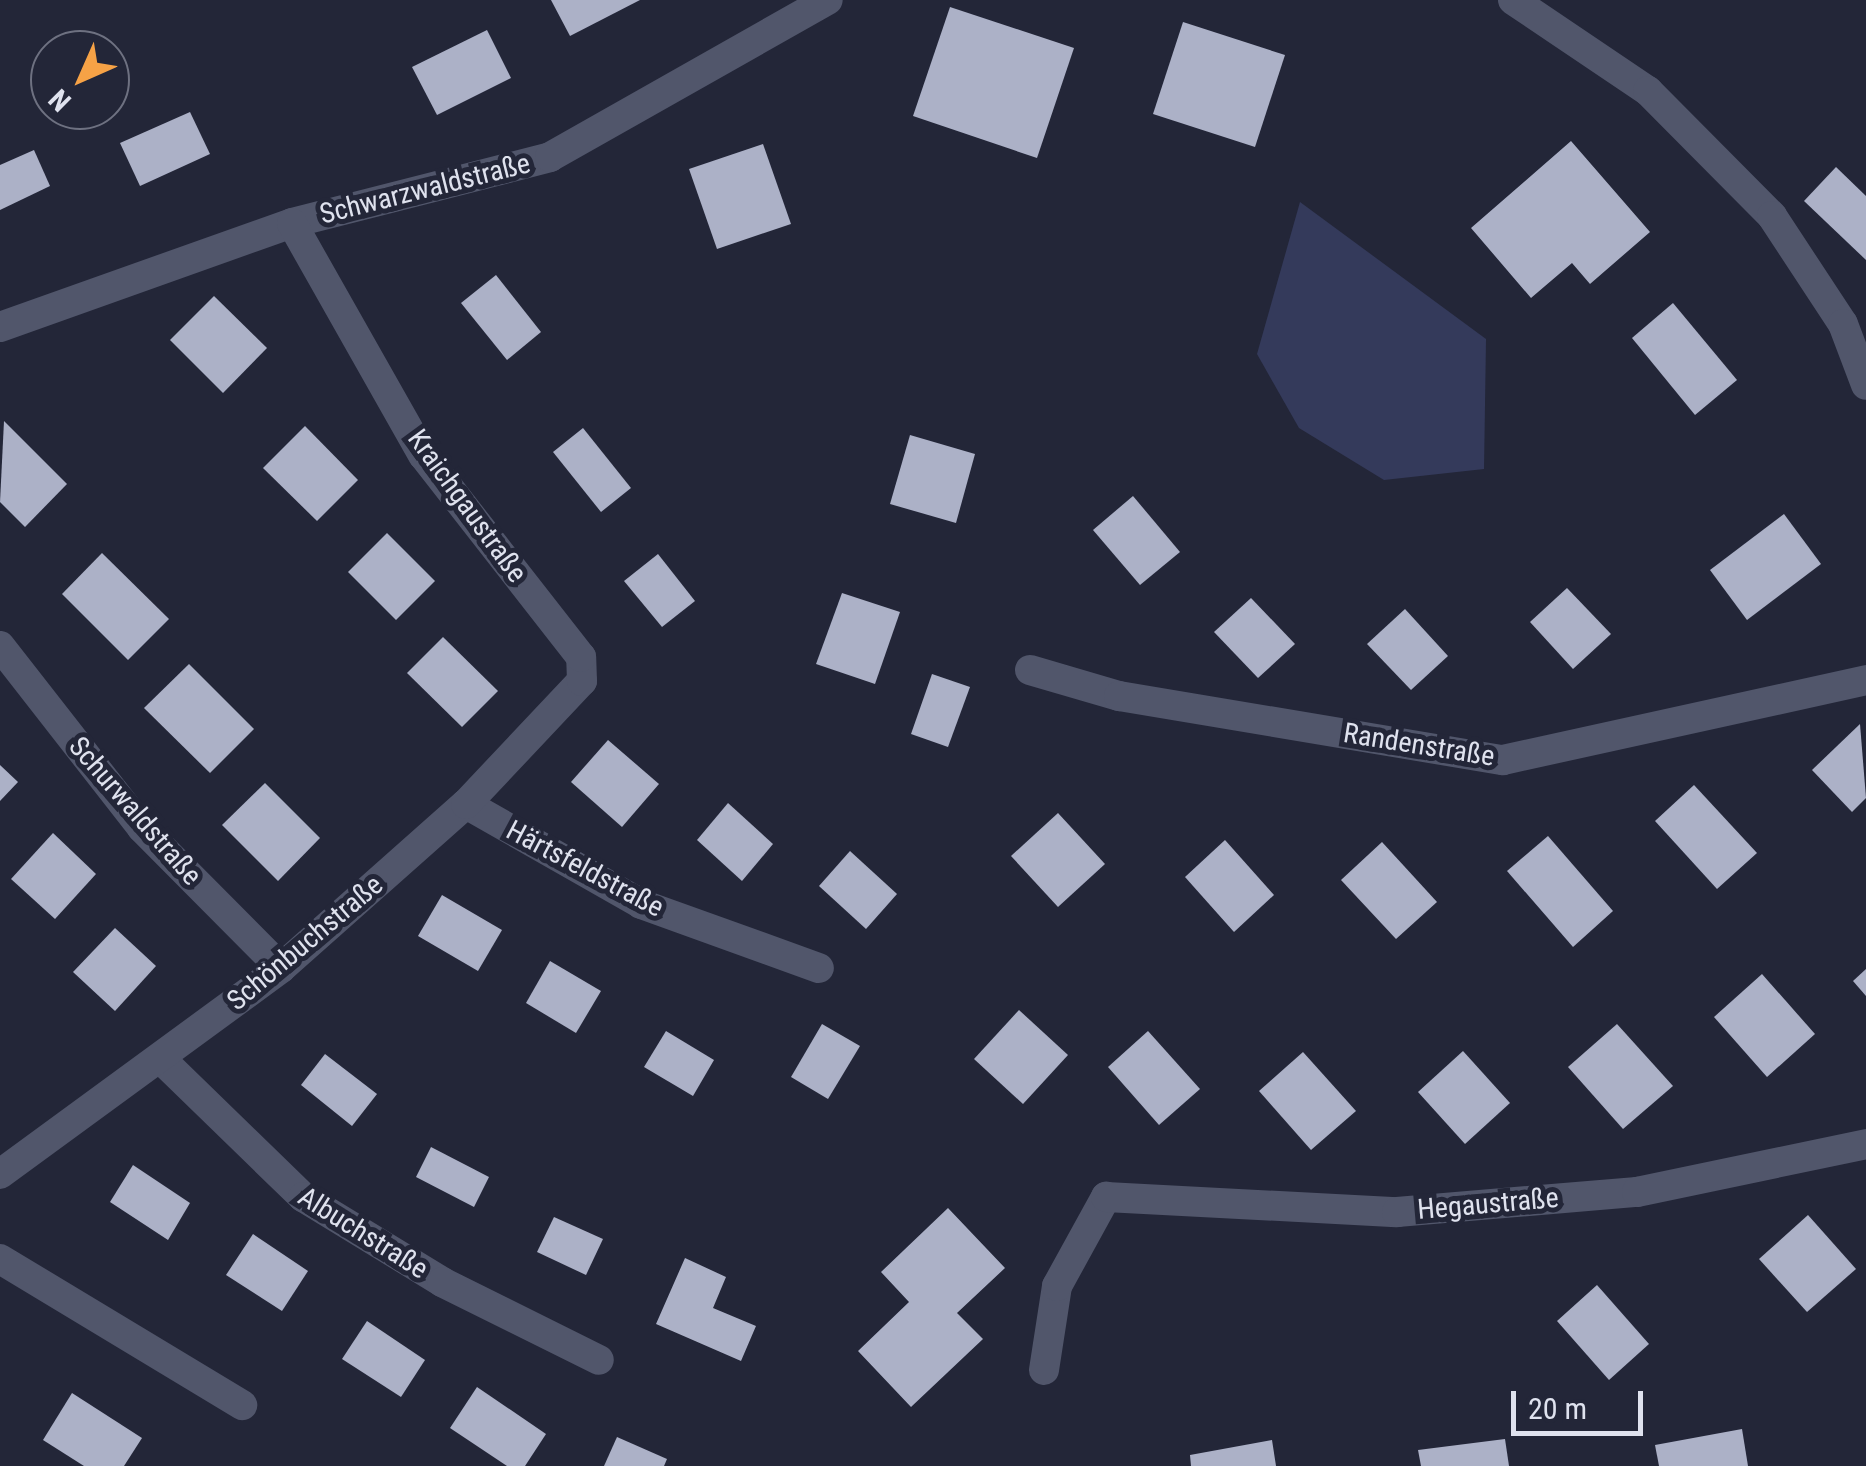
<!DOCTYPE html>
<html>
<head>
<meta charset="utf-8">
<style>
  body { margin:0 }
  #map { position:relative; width:1866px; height:1466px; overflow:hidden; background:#232638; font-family:"Roboto Condensed",sans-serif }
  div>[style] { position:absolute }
  .green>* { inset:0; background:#343a5b }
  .building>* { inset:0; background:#acb1c7 }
  .minor>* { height:30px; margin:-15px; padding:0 15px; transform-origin:15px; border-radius:15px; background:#51566b }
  span { translate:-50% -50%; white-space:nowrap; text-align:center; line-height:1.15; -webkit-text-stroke:10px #232638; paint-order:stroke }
  .street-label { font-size:28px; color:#dfe2ee }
  .north { position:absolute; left:30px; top:30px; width:100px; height:100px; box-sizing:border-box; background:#232638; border:2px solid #6e7181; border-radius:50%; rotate:225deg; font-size:28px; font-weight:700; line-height:40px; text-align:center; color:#dfe2ee }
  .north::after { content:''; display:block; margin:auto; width:35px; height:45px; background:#f6a246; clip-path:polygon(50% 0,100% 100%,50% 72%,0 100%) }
  .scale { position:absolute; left:1511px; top:1391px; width:132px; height:45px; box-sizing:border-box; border:5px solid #dfe2ee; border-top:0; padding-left:12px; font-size:30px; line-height:35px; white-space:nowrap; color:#dfe2ee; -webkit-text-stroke:8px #232638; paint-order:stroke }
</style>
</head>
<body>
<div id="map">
  <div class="green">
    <i style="clip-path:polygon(1300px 202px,1486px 339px,1484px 469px,1384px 480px,1299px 428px,1257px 354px)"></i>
  </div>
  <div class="building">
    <i style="clip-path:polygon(551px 0,640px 0,570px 36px)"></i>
    <i style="clip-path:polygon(950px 7px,1074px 48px,1037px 158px,913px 116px)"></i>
    <i style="clip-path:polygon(1183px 22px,1285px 55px,1255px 147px,1153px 114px)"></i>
    <i style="clip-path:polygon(487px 30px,511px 78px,437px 115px,412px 67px)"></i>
    <i style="clip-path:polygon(190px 112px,210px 154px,140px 186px,120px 143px)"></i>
    <i style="clip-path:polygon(1571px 141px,1650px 232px,1590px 284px,1572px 263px,1531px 298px,1471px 228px)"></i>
    <i style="clip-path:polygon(763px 144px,791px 224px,717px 249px,689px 169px)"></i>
    <i style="clip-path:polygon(34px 150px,50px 186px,0 210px,0 165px)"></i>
    <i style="clip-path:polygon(1836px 167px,1866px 196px,1866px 260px,1804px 201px)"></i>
    <i style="clip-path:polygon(496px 275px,541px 332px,507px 360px,461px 303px)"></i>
    <i style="clip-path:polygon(214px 296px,267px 348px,223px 393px,170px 340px)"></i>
    <i style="clip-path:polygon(1673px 303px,1737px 380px,1695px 415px,1632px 338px)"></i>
    <i style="clip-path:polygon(4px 421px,67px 484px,25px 527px,0 502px)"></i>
    <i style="clip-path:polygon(305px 426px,358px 480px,317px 521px,263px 468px)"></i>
    <i style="clip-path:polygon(583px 428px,631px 488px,601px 512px,553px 452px)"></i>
    <i style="clip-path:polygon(910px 435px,975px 454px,956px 523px,890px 504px)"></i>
    <i style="clip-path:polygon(1133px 496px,1180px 552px,1140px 585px,1093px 530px)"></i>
    <i style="clip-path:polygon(1784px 514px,1821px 564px,1747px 620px,1710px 570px)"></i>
    <i style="clip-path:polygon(387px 533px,435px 581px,396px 620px,348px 572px)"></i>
    <i style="clip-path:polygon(102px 553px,169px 619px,128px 660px,62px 594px)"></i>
    <i style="clip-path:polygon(658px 554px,695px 601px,662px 627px,624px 581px)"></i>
    <i style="clip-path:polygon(1567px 588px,1611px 634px,1573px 669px,1530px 622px)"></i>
    <i style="clip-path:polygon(842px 593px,900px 612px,875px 684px,816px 664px)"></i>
    <i style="clip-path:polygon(1251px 598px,1295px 644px,1258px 678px,1214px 632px)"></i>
    <i style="clip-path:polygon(1405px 609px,1448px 656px,1411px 690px,1367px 644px)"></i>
    <i style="clip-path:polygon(443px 637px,498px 691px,462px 727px,407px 673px)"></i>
    <i style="clip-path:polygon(189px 664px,254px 729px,210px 773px,144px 708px)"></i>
    <i style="clip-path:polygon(932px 674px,970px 687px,948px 747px,911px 734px)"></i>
    <i style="clip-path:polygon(1860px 724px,1866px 798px,1852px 812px,1812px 770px)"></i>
    <i style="clip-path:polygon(608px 740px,659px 784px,622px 827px,571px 782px)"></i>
    <i style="clip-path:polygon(0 765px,18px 782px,0 801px)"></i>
    <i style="clip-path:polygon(265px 783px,320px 838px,278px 881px,222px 825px)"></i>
    <i style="clip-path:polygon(1694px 785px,1757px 853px,1717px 889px,1655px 821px)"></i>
    <i style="clip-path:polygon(728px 803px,773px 844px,742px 881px,697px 840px)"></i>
    <i style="clip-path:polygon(1058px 813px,1105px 864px,1058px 907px,1011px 856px)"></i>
    <i style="clip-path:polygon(53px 833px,96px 874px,55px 919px,11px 879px)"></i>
    <i style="clip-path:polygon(1548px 836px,1613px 911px,1573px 947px,1507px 871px)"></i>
    <i style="clip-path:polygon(1225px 840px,1274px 895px,1234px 932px,1185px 877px)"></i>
    <i style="clip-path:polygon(1382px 842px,1437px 902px,1396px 939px,1341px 880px)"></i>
    <i style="clip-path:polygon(850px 851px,897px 894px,866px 929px,819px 886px)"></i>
    <i style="clip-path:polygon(442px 895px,502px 930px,478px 971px,418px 936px)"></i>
    <i style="clip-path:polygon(115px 928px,156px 966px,115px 1011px,73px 972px)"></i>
    <i style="clip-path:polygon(550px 961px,601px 991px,576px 1033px,526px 1003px)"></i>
    <i style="clip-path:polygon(1866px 969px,1866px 996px,1853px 981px)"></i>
    <i style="clip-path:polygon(1762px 974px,1815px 1034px,1767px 1077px,1714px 1017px)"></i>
    <i style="clip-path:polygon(1019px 1010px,1068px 1055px,1023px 1104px,974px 1059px)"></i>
    <i style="clip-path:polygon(822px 1024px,860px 1046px,828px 1099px,791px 1077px)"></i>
    <i style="clip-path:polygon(1617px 1024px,1673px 1086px,1623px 1129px,1568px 1067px)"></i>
    <i style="clip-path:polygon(666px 1031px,714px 1060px,693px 1096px,644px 1067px)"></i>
    <i style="clip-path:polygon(1148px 1031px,1200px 1089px,1159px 1125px,1108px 1067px)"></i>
    <i style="clip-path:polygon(1463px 1051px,1510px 1103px,1465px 1144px,1418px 1092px)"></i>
    <i style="clip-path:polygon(1303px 1052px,1356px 1111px,1311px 1150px,1259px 1091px)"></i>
    <i style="clip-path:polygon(325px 1054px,377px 1094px,352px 1126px,301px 1085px)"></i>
    <i style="clip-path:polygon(431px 1147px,489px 1177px,474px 1207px,416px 1177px)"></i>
    <i style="clip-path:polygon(133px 1165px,190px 1203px,168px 1240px,110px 1202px)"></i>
    <i style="clip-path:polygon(948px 1208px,1005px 1268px,957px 1313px,983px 1339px,911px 1407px,858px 1351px,909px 1302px,881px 1272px)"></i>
    <i style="clip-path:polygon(1808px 1215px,1856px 1269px,1807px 1312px,1759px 1259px)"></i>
    <i style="clip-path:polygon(554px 1217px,603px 1239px,586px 1275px,537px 1252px)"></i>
    <i style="clip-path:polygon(253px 1234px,308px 1271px,282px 1311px,226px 1275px)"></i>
    <i style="clip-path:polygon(685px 1258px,726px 1277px,713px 1308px,756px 1326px,741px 1361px,656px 1324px)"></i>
    <i style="clip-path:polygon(1597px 1285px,1649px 1344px,1609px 1380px,1557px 1321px)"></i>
    <i style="clip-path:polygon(367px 1321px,425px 1360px,401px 1397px,342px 1359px)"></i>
    <i style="clip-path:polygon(477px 1387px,546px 1434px,525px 1466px,507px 1466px,450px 1428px)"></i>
    <i style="clip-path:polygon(72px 1393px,142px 1438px,124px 1466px,84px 1466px,43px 1440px)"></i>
    <i style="clip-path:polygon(1742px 1429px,1748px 1466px,1659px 1466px,1655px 1445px)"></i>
    <i style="clip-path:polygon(617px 1437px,667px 1459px,664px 1466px,604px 1466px)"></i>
    <i style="clip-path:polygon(1505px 1439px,1509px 1466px,1421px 1466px,1418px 1450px)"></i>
    <i style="clip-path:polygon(1272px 1440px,1276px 1466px,1191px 1466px,1190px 1455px)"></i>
  </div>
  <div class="minor">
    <i style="left:1513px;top:0;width:163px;rotate:34deg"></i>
    <i style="left:1648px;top:91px;width:176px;rotate:45.2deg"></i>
    <i style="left:1772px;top:216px;width:129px;rotate:56.7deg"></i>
    <i style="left:1843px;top:324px;width:65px;rotate:69.3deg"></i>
    <i style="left:0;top:327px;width:310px;rotate:-19.6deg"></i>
    <i style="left:292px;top:223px;width:266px;rotate:-14.3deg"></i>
    <i style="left:550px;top:157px;width:319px;rotate:-29.5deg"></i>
    <i style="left:0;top:646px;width:231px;rotate:52deg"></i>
    <i style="left:142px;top:828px;width:197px;rotate:45.2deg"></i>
    <i style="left:1030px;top:670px;width:93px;rotate:16.3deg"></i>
    <i style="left:1119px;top:696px;width:389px;rotate:9.5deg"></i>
    <i style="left:1503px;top:760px;width:372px;rotate:-12.4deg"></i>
    <i style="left:466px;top:804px;width:202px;rotate:29.7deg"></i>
    <i style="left:641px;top:904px;width:189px;rotate:19.8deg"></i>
    <i style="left:162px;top:1060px;width:197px;rotate:44.2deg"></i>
    <i style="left:303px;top:1197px;width:163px;rotate:31.4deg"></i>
    <i style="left:442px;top:1282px;width:175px;rotate:26.4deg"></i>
    <i style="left:0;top:1174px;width:348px;rotate:-36.2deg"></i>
    <i style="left:281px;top:968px;width:247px;rotate:-41.6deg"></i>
    <i style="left:466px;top:804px;width:169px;rotate:-46.7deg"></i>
    <i style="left:582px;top:681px;width:24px;rotate:-92deg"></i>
    <i style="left:581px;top:657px;width:256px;rotate:-128deg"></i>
    <i style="left:423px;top:455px;width:266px;rotate:-119.5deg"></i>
    <i style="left:0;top:1259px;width:283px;rotate:31.1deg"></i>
    <i style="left:1044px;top:1370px;width:85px;rotate:-81.2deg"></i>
    <i style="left:1057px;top:1286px;width:102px;rotate:-61.2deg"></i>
    <i style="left:1106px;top:1197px;width:291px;rotate:3deg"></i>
    <i style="left:1397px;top:1212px;width:241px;rotate:-4.8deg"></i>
    <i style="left:1637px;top:1192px;width:234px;rotate:-11.8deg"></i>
  </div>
  <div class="street-label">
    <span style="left:425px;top:189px;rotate:-14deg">Schwarzwaldstraße</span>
    <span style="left:467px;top:506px;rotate:54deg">Kraichgaustraße</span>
    <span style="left:1419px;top:745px;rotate:9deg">Randenstraße</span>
    <span style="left:135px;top:811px;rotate:49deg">Schurwaldstraße</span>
    <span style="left:585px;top:869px;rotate:28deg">Härtsfeldstraße</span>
    <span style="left:305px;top:943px;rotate:-40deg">Schönbuchstraße</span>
    <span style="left:1488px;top:1204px;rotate:-5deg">Hegaustraße</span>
    <span style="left:363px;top:1233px;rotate:32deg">Albuchstraße</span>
  </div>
  <div class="north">N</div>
  <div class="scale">20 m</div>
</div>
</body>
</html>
